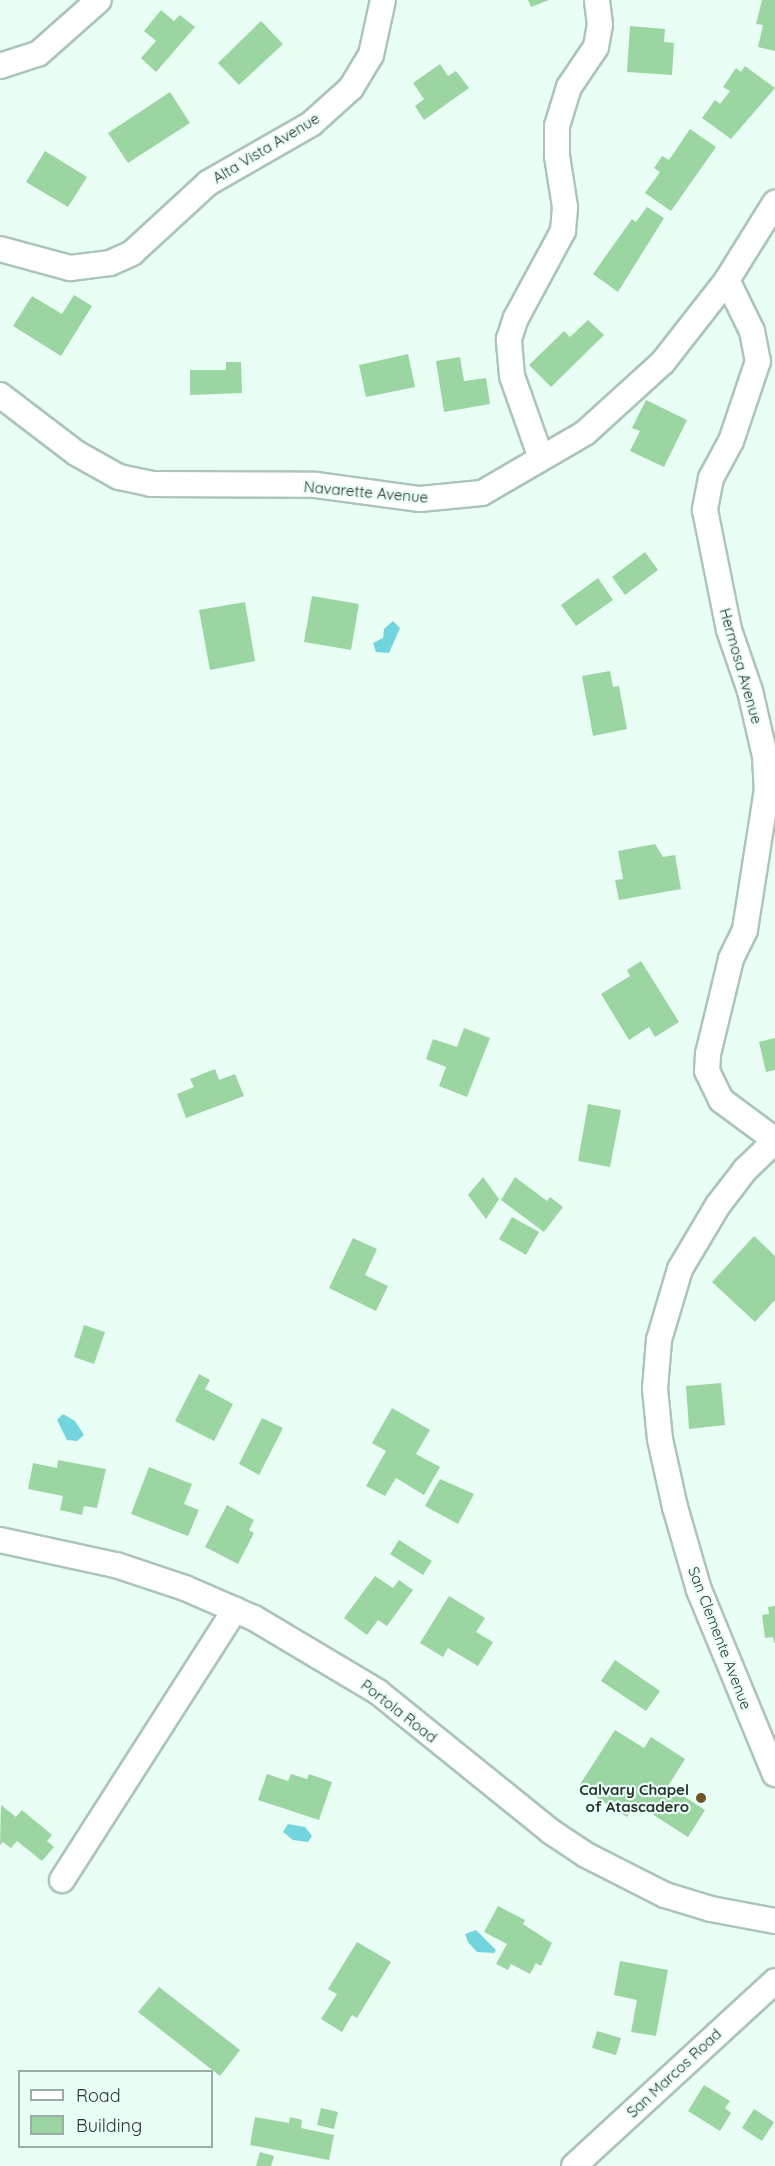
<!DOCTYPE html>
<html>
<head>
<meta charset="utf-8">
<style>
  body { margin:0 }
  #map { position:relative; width:775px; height:2166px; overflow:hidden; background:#e9fef4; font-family:Quicksand,sans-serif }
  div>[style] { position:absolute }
  .water>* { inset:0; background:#72d5dd }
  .building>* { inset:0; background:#9ad5a2 }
  .roads { filter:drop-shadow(2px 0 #acc5b9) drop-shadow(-2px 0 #acc5b9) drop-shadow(0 2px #acc5b9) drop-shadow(0 -2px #acc5b9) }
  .minor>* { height:24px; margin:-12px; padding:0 12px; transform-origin:12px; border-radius:12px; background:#fff }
  .dots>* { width:16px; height:16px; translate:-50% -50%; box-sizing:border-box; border:3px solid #e9fef4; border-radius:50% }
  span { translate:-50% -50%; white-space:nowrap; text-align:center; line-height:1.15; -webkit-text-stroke:4.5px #e9fef4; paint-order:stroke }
  .street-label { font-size:15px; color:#29332f }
  .poi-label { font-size:15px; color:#29332f; font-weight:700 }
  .right { translate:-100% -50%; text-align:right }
  .legend { position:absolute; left:18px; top:2070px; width:195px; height:78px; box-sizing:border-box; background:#e9fef4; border:2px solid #9cada5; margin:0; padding:8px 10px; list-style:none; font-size:18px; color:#29332f }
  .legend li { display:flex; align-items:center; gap:12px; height:30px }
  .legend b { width:30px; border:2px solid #9cada5 }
</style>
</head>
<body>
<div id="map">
  <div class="water">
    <i style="clip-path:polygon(393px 621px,400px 628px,389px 653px,376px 652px,373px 643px,383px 638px,384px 629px)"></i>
    <i style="clip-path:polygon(63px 1414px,75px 1421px,84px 1435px,77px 1441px,67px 1440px,57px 1420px)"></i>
    <i style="clip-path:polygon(288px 1824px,305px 1827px,312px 1836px,308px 1842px,293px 1840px,283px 1832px)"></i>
    <i style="clip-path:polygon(476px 1930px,496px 1950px,494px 1953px,477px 1952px,468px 1942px,465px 1934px)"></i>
  </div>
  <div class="building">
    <i style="clip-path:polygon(528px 0,549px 0,531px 7px)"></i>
    <i style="clip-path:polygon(762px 0,775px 0,775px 51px,758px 47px,763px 25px,756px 24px)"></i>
    <i style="clip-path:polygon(161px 10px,174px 21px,180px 15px,195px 27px,156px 72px,141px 58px,156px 41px,144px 31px)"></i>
    <i style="clip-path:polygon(261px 21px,283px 44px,239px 85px,218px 63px)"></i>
    <i style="clip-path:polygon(630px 26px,665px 29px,664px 42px,674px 43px,672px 75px,627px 72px)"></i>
    <i style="clip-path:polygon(440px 64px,448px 76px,456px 71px,469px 88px,424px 120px,415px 106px,424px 99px,413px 83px)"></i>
    <i style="clip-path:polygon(745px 66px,775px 88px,731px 139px,702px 118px,715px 100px,720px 104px,730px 91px,723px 87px,736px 68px,741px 72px)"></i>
    <i style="clip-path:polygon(170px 92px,190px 123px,128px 163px,108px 133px)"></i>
    <i style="clip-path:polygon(690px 129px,716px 147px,671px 211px,645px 193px,660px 172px,654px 168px,662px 156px,669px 160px)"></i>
    <i style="clip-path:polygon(45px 151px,87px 177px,68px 207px,26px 182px)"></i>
    <i style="clip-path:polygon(647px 207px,664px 218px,618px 292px,593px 274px,632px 219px,636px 222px)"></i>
    <i style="clip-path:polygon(74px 295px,92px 306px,61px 356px,13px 326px,32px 296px,62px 314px)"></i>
    <i style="clip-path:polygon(588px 320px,604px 335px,551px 387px,529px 365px,564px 331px,570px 337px)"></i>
    <i style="clip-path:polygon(408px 354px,415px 387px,366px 397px,359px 365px)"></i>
    <i style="clip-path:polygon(460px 357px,464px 381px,486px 378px,490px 404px,444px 412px,436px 361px)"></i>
    <i style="clip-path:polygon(226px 362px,241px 362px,242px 393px,190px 395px,190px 370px,226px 370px)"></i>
    <i style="clip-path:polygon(646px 400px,687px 420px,664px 467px,630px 451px,640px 431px,632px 428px)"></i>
    <i style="clip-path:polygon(645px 552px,658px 570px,625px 595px,612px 577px)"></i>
    <i style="clip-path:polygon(598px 578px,613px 600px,576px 626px,561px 605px)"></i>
    <i style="clip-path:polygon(312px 596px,359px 604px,351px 650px,304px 642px)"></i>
    <i style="clip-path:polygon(245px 602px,255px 661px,210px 670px,199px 610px)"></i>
    <i style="clip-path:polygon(610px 671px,613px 687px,619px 686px,627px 729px,593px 736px,582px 676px)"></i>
    <i style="clip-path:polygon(655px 844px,663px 857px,675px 855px,681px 889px,619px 900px,615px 880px,623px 879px,618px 851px)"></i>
    <i style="clip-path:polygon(641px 961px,679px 1022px,655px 1037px,649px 1027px,629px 1040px,601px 994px,630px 976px,627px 970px)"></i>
    <i style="clip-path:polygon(464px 1028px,490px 1038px,467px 1097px,439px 1086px,446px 1067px,426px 1059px,433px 1039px,457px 1047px)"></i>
    <i style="clip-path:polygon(775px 1038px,775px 1070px,766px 1072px,759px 1042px)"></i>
    <i style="clip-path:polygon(215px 1069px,219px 1080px,235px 1074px,244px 1096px,186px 1118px,177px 1094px,194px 1087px,190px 1079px)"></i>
    <i style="clip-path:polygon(588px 1104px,621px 1110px,610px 1167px,578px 1161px)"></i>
    <i style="clip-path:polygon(483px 1177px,499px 1199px,486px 1219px,468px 1195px)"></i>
    <i style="clip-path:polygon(515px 1177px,547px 1201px,550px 1197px,563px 1207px,544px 1232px,501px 1200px)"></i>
    <i style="clip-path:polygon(512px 1217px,539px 1232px,526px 1255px,499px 1239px)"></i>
    <i style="clip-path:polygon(754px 1236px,775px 1256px,775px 1300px,755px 1322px,712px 1282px)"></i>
    <i style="clip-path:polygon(353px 1238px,377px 1249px,365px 1275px,388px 1286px,376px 1311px,329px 1288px)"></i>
    <i style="clip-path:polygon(84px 1325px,105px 1332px,94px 1364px,74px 1357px)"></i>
    <i style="clip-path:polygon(199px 1374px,210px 1380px,205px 1389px,233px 1404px,214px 1441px,175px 1421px)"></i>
    <i style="clip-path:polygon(721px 1383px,725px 1425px,689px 1429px,686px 1386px)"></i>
    <i style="clip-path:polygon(392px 1408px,430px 1430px,416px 1454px,440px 1467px,424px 1495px,396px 1478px,385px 1496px,366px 1486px,386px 1451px,372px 1443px)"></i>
    <i style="clip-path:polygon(262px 1418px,283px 1428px,259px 1475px,239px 1464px)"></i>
    <i style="clip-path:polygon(58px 1460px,106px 1469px,97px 1508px,84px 1506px,82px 1515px,60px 1510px,63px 1496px,28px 1489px,33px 1463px,57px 1468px)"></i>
    <i style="clip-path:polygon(149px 1467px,192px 1484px,184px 1504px,199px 1510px,188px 1536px,131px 1514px)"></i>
    <i style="clip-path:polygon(440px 1479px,474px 1494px,458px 1524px,425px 1506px)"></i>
    <i style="clip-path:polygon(227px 1505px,254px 1520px,249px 1530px,254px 1533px,238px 1564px,205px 1547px)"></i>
    <i style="clip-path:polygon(399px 1540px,432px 1561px,423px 1575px,390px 1554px)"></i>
    <i style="clip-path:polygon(375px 1576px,393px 1588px,399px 1580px,413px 1590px,387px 1626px,378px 1620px,367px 1635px,344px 1618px)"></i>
    <i style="clip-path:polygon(449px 1596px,485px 1618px,476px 1632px,493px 1642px,478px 1666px,448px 1648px,443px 1657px,420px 1643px)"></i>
    <i style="clip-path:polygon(775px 1606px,775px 1643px,774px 1643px,773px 1637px,765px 1638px,762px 1615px,769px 1614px,768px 1607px)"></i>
    <i style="clip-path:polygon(615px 1660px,660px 1691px,646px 1711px,601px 1681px)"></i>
    <i style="clip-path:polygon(615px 1730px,644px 1748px,651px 1737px,685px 1759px,668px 1786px,705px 1810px,688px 1837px,636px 1804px,627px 1817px,579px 1786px)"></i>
    <i style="clip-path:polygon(267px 1774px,288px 1781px,291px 1774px,307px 1779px,309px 1774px,332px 1782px,319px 1820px,258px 1800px)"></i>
    <i style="clip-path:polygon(1px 1805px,16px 1817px,22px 1810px,52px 1835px,47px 1841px,54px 1847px,42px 1861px,17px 1841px,11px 1848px,3px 1842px,0 1845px)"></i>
    <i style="clip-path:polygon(498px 1906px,525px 1920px,523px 1924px,552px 1943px,541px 1966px,536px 1963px,530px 1974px,511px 1964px,508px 1970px,496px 1964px,507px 1944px,484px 1932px)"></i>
    <i style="clip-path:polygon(357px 1942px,391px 1962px,357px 2018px,352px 2015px,342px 2032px,321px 2019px,337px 1994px,328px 1989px)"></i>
    <i style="clip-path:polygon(620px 1961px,668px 1970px,656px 2036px,631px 2032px,637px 2000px,614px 1995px)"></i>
    <i style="clip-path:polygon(159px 1987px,240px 2050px,220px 2076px,138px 2012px)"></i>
    <i style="clip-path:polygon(597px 2031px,621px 2038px,616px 2055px,592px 2048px)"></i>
    <i style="clip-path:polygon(704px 2085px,730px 2101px,725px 2108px,731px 2113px,720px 2131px,688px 2111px)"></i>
    <i style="clip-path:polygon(321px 2108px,338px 2112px,334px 2129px,317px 2125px)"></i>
    <i style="clip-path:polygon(754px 2109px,774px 2122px,762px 2141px,742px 2128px)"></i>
    <i style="clip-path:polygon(255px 2117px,289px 2123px,290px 2117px,302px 2120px,301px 2128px,334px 2135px,329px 2160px,250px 2145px)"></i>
    <i style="clip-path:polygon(260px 2152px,274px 2156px,271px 2166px,256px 2166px)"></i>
  </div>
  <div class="roads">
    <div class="minor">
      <i style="left:0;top:66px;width:40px;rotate:-18deg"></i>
      <i style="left:38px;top:54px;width:81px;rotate:-41.5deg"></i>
      <i style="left:0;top:249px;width:73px;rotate:15.2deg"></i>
      <i style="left:70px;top:268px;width:40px;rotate:-7.1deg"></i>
      <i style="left:110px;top:263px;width:24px;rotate:-24deg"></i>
      <i style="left:132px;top:253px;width:103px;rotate:-42.6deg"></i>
      <i style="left:208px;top:183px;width:119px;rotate:-29.8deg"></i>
      <i style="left:311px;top:124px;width:54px;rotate:-42deg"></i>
      <i style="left:351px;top:88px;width:39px;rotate:-59deg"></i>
      <i style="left:371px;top:55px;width:56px;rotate:-77.7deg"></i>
      <i style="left:727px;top:280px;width:57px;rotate:63.9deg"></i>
      <i style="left:752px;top:331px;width:31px;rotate:79deg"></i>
      <i style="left:758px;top:361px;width:84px;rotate:108.6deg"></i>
      <i style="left:731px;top:441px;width:42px;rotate:118.4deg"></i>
      <i style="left:711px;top:478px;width:33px;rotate:101deg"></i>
      <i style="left:705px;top:510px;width:122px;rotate:78.7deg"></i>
      <i style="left:729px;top:630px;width:65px;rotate:71deg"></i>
      <i style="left:750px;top:691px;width:67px;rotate:77deg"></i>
      <i style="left:765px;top:756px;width:33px;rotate:87deg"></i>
      <i style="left:767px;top:789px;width:143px;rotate:98.9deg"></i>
      <i style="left:745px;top:930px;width:32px;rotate:116deg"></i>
      <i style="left:731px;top:959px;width:98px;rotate:103.6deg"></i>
      <i style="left:708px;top:1054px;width:17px;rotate:93deg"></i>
      <i style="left:707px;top:1071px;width:32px;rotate:64deg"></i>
      <i style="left:721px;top:1100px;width:67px;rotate:36.5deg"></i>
      <i style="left:0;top:395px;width:96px;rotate:37.3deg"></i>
      <i style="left:76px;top:453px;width:49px;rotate:29.2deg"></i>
      <i style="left:119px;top:477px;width:33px;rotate:12deg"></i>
      <i style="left:151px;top:484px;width:165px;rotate:0.3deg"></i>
      <i style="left:316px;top:485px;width:105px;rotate:7.7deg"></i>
      <i style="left:420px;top:499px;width:62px;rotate:-5.5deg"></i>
      <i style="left:482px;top:493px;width:119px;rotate:-30.2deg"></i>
      <i style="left:585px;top:433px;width:105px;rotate:-42.3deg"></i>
      <i style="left:663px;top:362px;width:104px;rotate:-52deg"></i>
      <i style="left:727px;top:280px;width:91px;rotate:-58.1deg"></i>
      <i style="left:541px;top:458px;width:87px;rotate:-109.5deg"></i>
      <i style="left:512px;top:376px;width:37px;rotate:-95deg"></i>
      <i style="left:509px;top:339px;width:22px;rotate:-72deg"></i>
      <i style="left:516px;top:318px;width:99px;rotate:-61.6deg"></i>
      <i style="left:563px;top:231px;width:24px;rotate:-85deg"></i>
      <i style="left:565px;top:207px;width:52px;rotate:-98.9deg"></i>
      <i style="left:557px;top:156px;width:30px;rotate:-90deg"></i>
      <i style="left:557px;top:126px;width:41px;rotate:-72.9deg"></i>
      <i style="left:569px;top:87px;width:48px;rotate:-56deg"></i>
      <i style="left:596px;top:47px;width:22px;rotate:-80deg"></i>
      <i style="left:600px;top:25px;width:25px;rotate:-97deg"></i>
      <i style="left:775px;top:1141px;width:42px;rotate:136deg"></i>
      <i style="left:745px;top:1170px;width:44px;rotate:127.6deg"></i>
      <i style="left:718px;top:1205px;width:74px;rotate:120.7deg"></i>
      <i style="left:680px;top:1269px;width:74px;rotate:106.5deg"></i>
      <i style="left:659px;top:1340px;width:49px;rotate:94.7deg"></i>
      <i style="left:655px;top:1389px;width:50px;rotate:84.3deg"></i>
      <i style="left:660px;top:1439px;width:70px;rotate:77.6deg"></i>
      <i style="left:675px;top:1507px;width:86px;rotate:73.9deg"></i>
      <i style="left:699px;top:1590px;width:199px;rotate:67.6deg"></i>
      <i style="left:0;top:1540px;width:119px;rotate:12.2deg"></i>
      <i style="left:116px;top:1565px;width:73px;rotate:18.4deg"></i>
      <i style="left:185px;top:1588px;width:75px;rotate:23.5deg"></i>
      <i style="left:254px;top:1618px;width:144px;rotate:30.8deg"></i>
      <i style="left:378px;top:1692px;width:221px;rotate:38.9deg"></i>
      <i style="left:550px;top:1831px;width:43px;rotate:33.7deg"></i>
      <i style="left:586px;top:1855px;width:89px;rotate:26.9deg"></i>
      <i style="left:665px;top:1895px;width:48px;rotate:16.9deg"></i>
      <i style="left:711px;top:1909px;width:65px;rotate:10.6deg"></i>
      <i style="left:62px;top:1880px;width:321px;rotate:-57.4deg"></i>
      <i style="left:574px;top:2166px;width:273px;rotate:-42.6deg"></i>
    </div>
  </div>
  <div class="dots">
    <i style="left:701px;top:1798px;background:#705326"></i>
  </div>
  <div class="street-label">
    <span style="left:266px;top:148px;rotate:-31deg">Alta Vista Avenue</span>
    <span style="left:366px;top:492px;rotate:5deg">Navarette Avenue</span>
    <span style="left:741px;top:666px;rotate:74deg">Hermosa Avenue</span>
    <span style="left:720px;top:1638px;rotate:69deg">San Clemente Avenue</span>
    <span style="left:399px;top:1711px;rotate:38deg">Portola Road</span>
    <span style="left:674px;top:2073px;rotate:-43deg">San Marcos Road</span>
  </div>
  <div class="poi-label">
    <span class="right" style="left:689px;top:1798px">Calvary Chapel<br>of Atascadero</span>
  </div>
  <ul class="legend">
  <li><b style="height:8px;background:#fff"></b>Road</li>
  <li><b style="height:16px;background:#9ad5a2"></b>Building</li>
  </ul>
</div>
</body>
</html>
